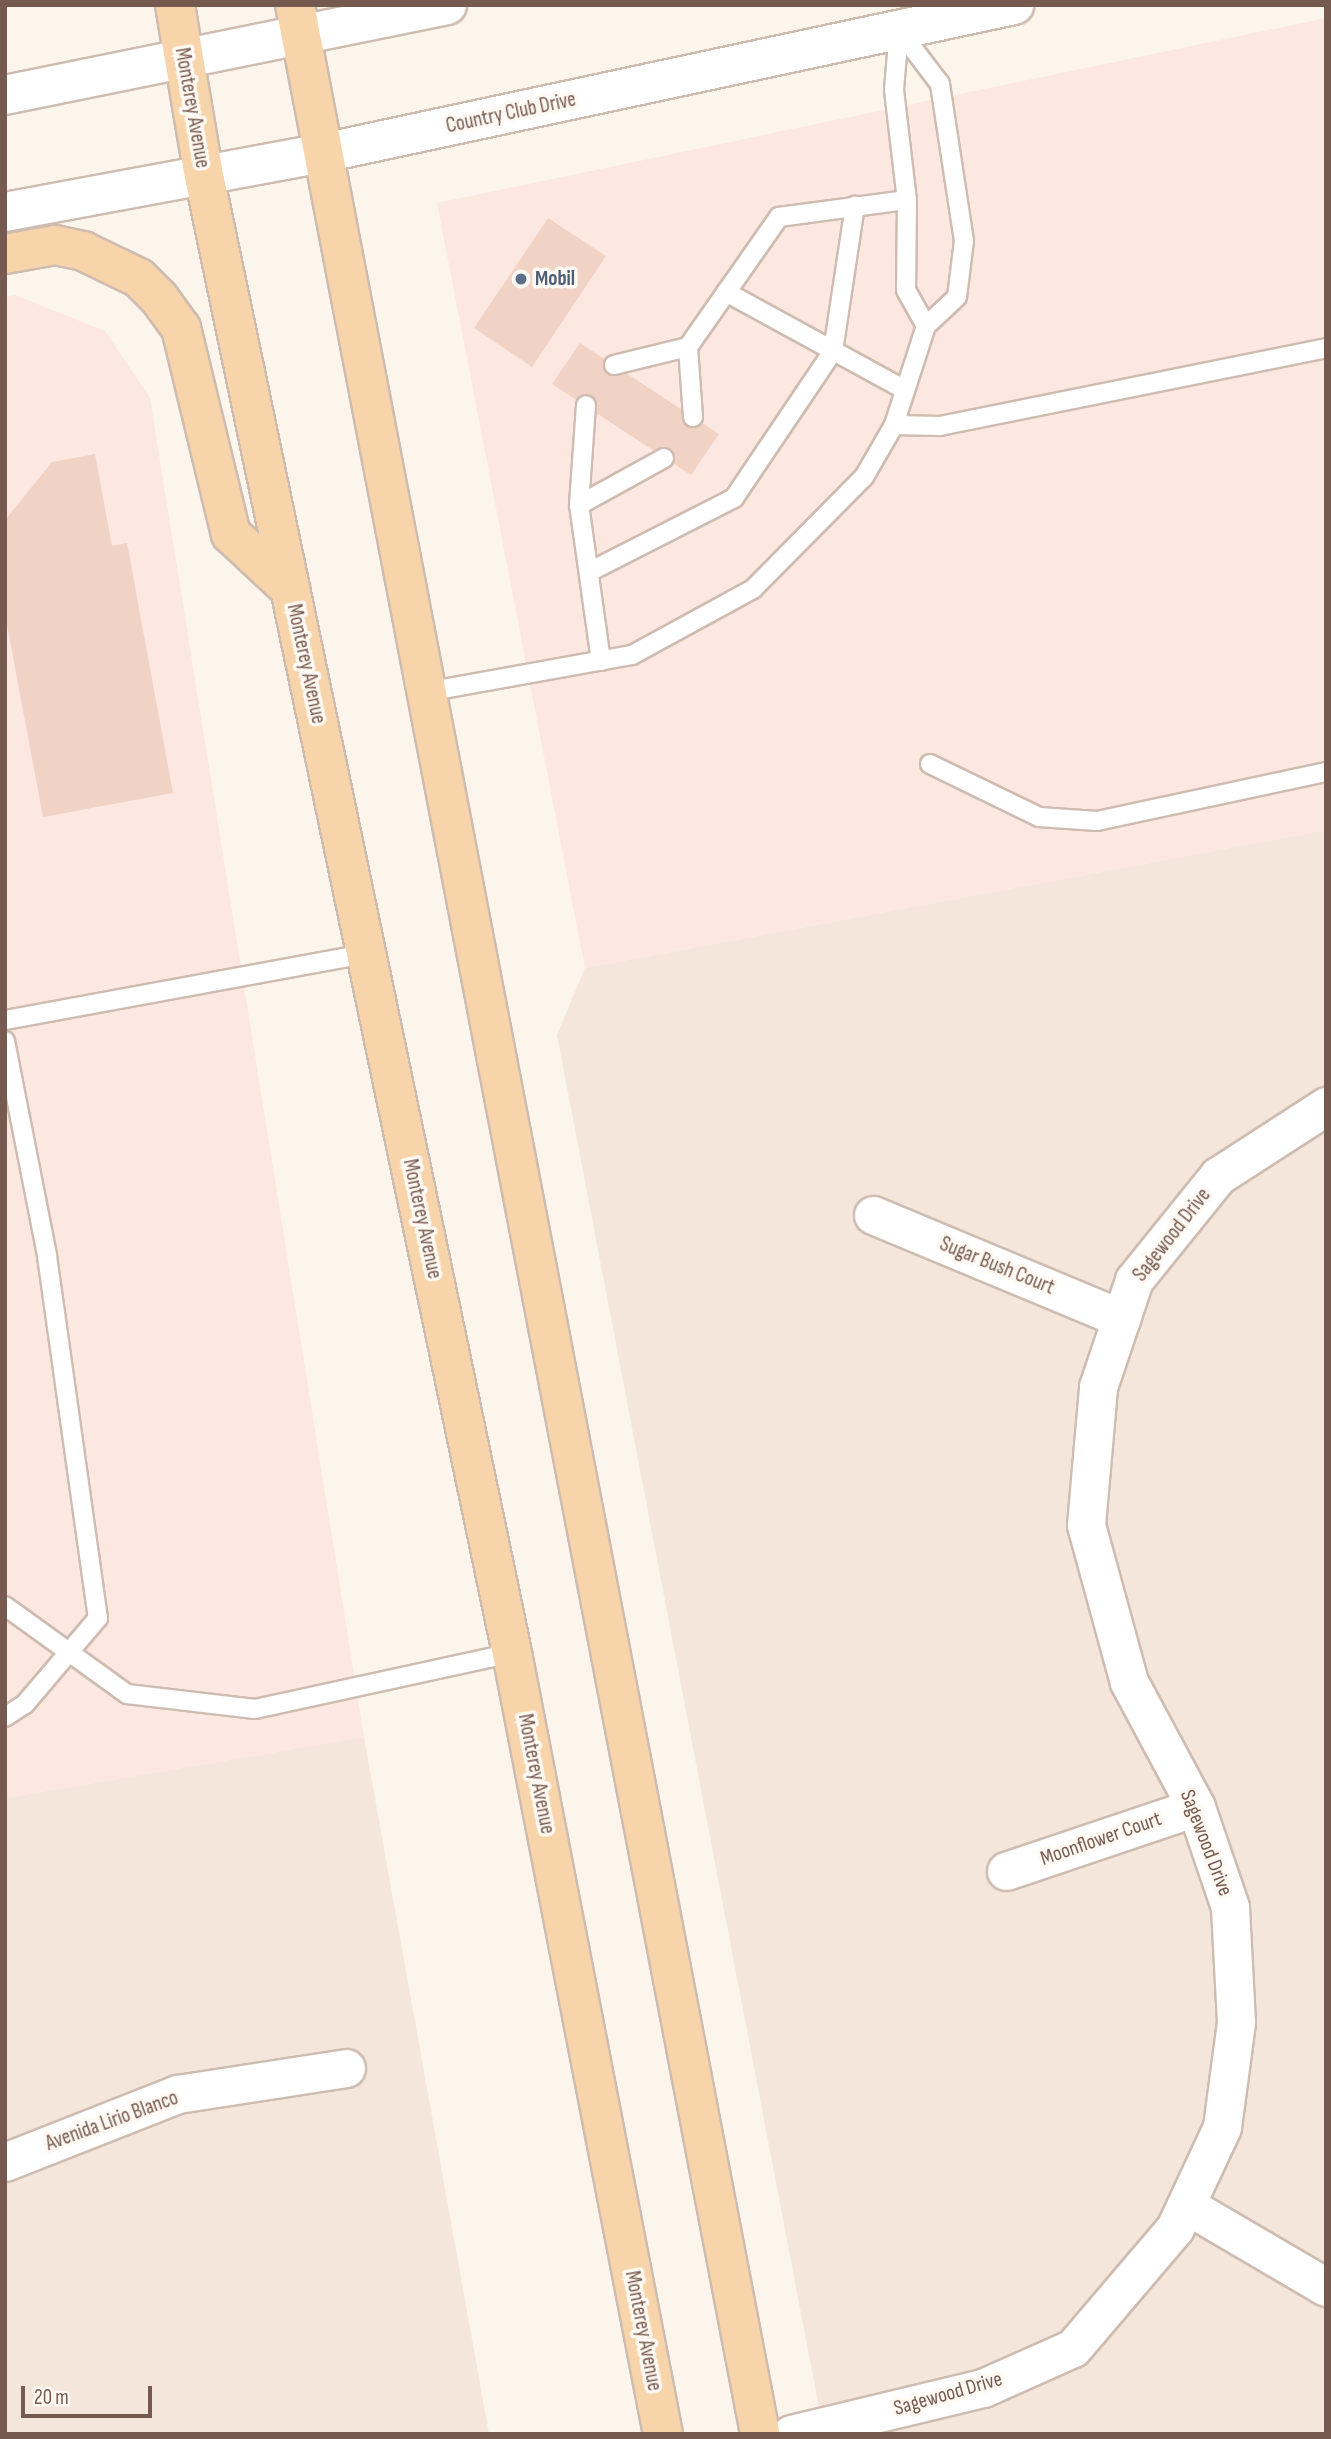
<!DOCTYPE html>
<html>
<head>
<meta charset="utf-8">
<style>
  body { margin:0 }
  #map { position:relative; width:1331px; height:2439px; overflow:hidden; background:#fcf5ec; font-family:"Sofia Sans Condensed",sans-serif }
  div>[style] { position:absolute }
  .residential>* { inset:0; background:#f4e6db }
  .commercial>* { inset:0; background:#fce7e1 }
  .building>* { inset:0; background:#f1d3c5 }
  .roads { filter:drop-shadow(2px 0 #cebcb1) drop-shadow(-2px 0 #cebcb1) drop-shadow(0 2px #cebcb1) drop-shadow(0 -2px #cebcb1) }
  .service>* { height:18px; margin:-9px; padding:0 9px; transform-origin:9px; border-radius:9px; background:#fff }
  .minor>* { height:37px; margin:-18.5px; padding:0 18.5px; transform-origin:18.5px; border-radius:18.5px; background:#fff }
  .secondary>* { height:38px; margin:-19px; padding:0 19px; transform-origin:19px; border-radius:19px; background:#fff }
  .primary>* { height:38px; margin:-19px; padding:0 19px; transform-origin:19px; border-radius:19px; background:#f7d4a9 }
  .dots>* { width:19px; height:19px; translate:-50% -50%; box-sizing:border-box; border:4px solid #fef9f3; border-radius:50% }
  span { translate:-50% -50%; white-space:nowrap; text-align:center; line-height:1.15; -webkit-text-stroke:7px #fef9f3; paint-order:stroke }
  .street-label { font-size:21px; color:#775a4f }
  .service-label { font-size:21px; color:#4e5e75; font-weight:700 }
  .left { translate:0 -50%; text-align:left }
  .frame { position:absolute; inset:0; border:7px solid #775a4f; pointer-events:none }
  .scale { position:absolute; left:21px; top:2386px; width:131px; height:32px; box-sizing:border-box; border:4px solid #775a4f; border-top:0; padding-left:9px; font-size:21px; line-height:24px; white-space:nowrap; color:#775a4f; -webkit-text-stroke:5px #fef9f3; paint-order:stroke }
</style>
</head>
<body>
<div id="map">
  <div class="residential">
    <i style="clip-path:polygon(1326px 830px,1326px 2434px,824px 2434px,557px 1035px,585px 968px)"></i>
    <i style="clip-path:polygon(364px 1737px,489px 2434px,5px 2434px,5px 1798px)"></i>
  </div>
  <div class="commercial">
    <i style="clip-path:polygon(1326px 18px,1326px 830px,585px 968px,437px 203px)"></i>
    <i style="clip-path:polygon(15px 295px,105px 331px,150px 398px,364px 1737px,5px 1798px,5px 297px)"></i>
  </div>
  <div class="building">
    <i style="clip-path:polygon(548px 218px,606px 256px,532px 367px,474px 328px)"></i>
    <i style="clip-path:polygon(580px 343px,719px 434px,691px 475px,552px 384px)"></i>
    <i style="clip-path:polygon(95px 454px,112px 546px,127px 543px,173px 793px,43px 817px,5px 614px,5px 520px,52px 462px)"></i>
  </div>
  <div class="roads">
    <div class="service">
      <i style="left:899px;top:30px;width:60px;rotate:94.8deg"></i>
      <i style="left:894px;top:90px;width:111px;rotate:83.3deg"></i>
      <i style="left:907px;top:200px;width:90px;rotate:90.6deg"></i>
      <i style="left:906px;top:290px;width:41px;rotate:60.9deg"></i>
      <i style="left:726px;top:292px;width:204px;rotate:28.7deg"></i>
      <i style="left:614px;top:365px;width:76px;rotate:-13.7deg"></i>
      <i style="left:693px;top:417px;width:70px;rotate:-94.1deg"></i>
      <i style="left:688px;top:347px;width:159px;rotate:-55deg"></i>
      <i style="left:779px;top:217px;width:129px;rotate:-7.6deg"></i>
      <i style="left:894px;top:425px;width:46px;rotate:1.2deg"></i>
      <i style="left:940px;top:426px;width:394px;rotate:-11.4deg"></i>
      <i style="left:579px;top:505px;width:100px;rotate:-86deg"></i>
      <i style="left:589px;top:572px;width:163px;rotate:-27deg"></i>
      <i style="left:734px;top:498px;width:177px;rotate:-56deg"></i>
      <i style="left:833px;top:351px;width:147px;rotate:-81.4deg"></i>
      <i style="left:601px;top:661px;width:158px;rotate:-98deg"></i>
      <i style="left:579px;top:505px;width:97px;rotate:-28.9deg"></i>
      <i style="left:426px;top:692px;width:209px;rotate:-10.2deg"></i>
      <i style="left:632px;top:655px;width:138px;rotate:-28.6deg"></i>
      <i style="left:753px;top:589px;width:158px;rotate:-45.3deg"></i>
      <i style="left:864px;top:477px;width:60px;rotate:-60deg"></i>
      <i style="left:894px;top:425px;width:104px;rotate:-72.1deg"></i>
      <i style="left:926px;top:326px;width:42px;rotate:-43.1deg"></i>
      <i style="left:957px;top:297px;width:56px;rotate:-82.9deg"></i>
      <i style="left:964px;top:241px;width:159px;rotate:-98.7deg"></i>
      <i style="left:940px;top:84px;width:68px;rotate:-127.2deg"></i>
      <i style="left:930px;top:764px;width:121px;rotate:25.9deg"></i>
      <i style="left:1039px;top:817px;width:58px;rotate:3.9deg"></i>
      <i style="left:1097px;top:821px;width:234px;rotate:-12.1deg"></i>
      <i style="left:5px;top:1020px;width:367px;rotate:-10.4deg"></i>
      <i style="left:5px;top:1041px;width:219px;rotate:78.9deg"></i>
      <i style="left:47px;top:1256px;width:366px;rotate:82deg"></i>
      <i style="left:98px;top:1618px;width:113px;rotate:130.3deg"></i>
      <i style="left:25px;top:1704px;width:24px;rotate:147deg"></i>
      <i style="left:5px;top:1606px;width:150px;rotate:35.8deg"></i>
      <i style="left:127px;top:1694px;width:129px;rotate:6.7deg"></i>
      <i style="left:255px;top:1709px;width:263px;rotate:-12.3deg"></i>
    </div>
    <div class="minor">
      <i style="left:873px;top:1215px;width:269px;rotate:22.6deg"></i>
      <i style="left:1006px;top:1871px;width:200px;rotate:-18.6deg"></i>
      <i style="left:5px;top:2162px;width:186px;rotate:-21.5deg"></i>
      <i style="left:178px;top:2094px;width:170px;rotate:-8.8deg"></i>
      <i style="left:1186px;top:2205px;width:162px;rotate:30.4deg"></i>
      <i style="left:791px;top:2434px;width:197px;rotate:-13.5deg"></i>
      <i style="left:983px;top:2388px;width:98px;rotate:-24deg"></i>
      <i style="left:1073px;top:2348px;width:157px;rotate:-49.6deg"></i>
      <i style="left:1175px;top:2228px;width:111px;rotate:-65deg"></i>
      <i style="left:1222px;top:2127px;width:106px;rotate:-82.4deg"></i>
      <i style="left:1236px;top:2022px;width:115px;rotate:-93deg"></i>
      <i style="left:1230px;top:1907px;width:106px;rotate:-108.8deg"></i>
      <i style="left:1196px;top:1807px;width:142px;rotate:-118.2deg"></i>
      <i style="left:1129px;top:1682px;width:163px;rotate:-105.3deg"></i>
      <i style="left:1086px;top:1525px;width:139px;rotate:-85deg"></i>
      <i style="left:1098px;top:1387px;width:113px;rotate:-71.4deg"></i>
      <i style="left:1134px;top:1280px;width:134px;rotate:-51.1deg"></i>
      <i style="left:1218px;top:1176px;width:129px;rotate:-32.9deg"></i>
    </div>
    <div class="secondary">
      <i style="left:5px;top:95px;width:451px;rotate:-11.5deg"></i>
      <i style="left:5px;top:212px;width:323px;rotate:-10.5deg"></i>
      <i style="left:323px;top:153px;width:707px;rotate:-12.09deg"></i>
    </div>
    <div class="primary">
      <i style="left:175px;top:5px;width:173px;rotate:80.4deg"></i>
      <i style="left:204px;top:176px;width:1509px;rotate:78.22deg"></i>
      <i style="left:512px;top:1653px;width:795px;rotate:79.06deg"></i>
      <i style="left:295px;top:5px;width:2473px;rotate:79.16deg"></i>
      <i style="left:5px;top:254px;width:51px;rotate:-10.2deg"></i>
      <i style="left:55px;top:245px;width:29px;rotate:12deg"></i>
      <i style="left:83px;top:251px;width:62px;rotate:25.7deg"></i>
      <i style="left:139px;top:278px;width:28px;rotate:45deg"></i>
      <i style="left:159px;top:298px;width:37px;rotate:54deg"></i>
      <i style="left:181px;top:328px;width:212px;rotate:76.4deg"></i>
      <i style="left:231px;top:534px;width:81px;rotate:43deg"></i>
    </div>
  </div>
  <div class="dots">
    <i style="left:521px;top:279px;background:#5c6f8a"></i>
  </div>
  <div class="street-label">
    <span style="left:192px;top:108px;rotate:80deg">Monterey Avenue</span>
    <span style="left:511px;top:113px;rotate:-12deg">Country Club Drive</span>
    <span style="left:306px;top:664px;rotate:78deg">Monterey Avenue</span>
    <span style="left:422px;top:1219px;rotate:78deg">Monterey Avenue</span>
    <span style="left:1172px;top:1235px;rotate:-52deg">Sagewood Drive</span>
    <span style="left:997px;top:1266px;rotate:22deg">Sugar Bush Court</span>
    <span style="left:536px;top:1774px;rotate:79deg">Monterey Avenue</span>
    <span style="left:1101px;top:1839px;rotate:-19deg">Moonflower Court</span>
    <span style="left:1206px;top:1843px;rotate:69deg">Sagewood Drive</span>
    <span style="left:112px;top:2121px;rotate:-20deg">Avenida Lirio Blanco</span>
    <span style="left:643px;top:2331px;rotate:79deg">Monterey Avenue</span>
    <span style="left:948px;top:2394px;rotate:-16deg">Sagewood Drive</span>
  </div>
  <div class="service-label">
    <span class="left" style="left:535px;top:279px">Mobil</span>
  </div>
  <div class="frame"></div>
  <div class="scale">20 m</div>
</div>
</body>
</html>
